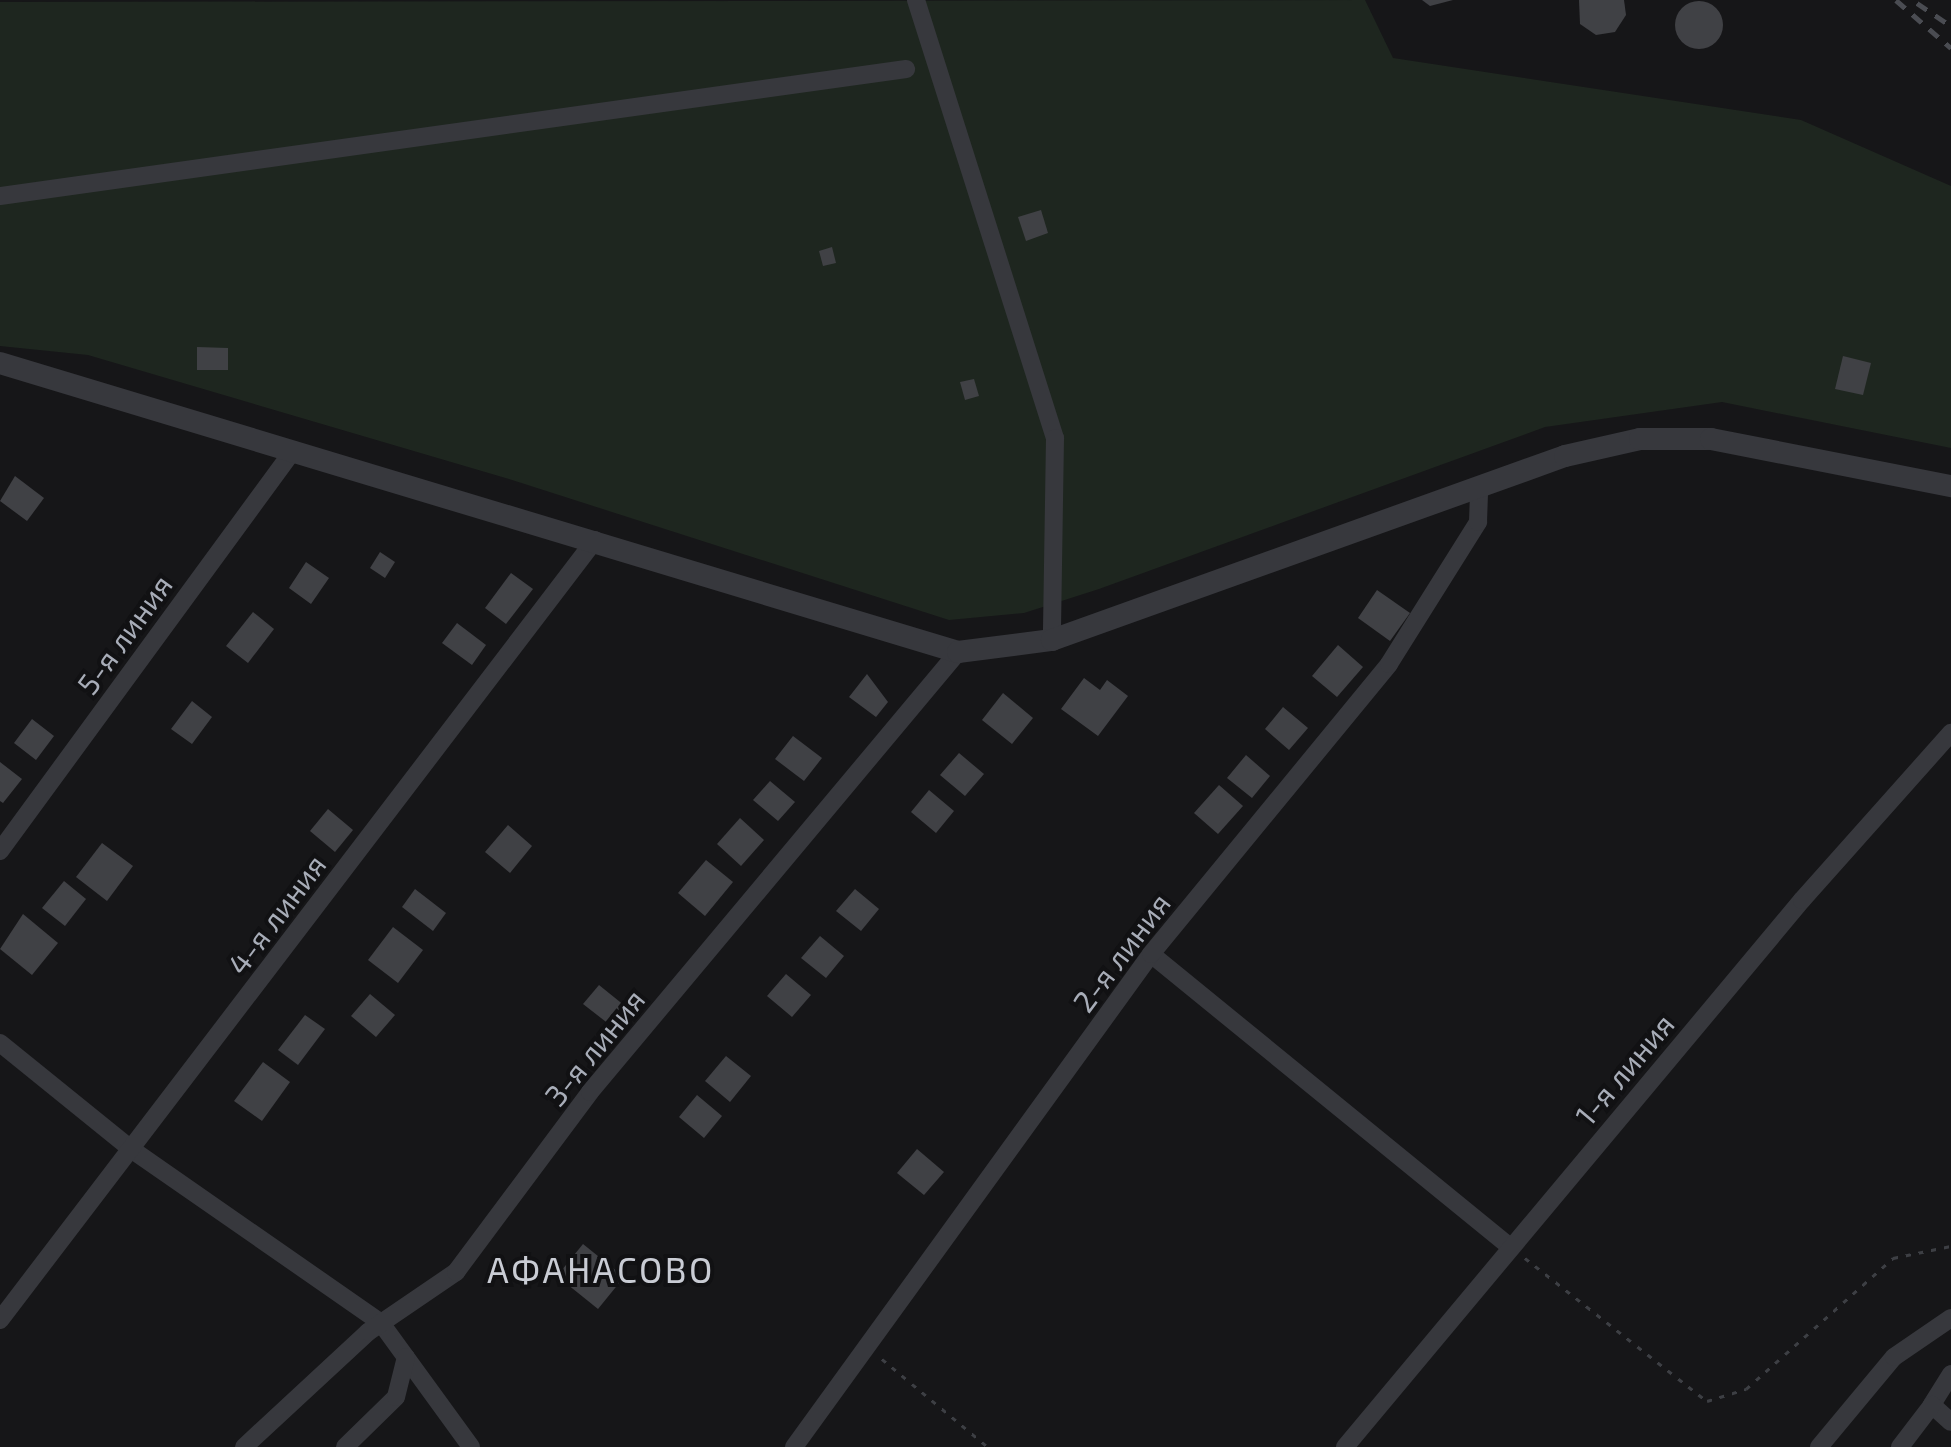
<!DOCTYPE html>
<html>
<head>
<meta charset="utf-8">
<style>
  body { margin:0 }
  #map { position:relative; width:1951px; height:1447px; overflow:hidden; background:#161618; font-family:"Exo 2",sans-serif }
  div>[style] { position:absolute }
  .green>* { inset:0; background:#1e261f }
  .building>* { inset:0; background:#404145 }
  .round { border-radius:50% }
  .path>* { height:2.5px; margin-top:-1.25px; transform-origin:0; background:repeating-linear-gradient(90deg,#3d3f44 0 5px,transparent 0 13px) }
  .minor>* { height:18px; margin:-9px; padding:0 9px; transform-origin:9px; border-radius:9px; background:#37383d }
  .tertiary>* { height:22px; margin:-11px; padding:0 11px; transform-origin:11px; border-radius:11px; background:#37383d }
  .rail>* { height:5px; margin-top:-2.5px; transform-origin:0; background:repeating-linear-gradient(90deg,#4a4c52 0 12px,transparent 0 22px) }
  span { translate:-50% -50%; white-space:nowrap; text-align:center; line-height:1.15; -webkit-text-stroke:8px #111113; paint-order:stroke }
  .street-label { font-size:30px; color:#a8adb8 }
  .quarter-label { font-size:35px; color:#c9ccd4; letter-spacing:2.5px }
</style>
</head>
<body>
<div id="map">
  <div class="green">
    <i style="clip-path:polygon(1365px 0,1393px 58px,1801px 120px,1951px 186px,1951px 448px,1722px 402px,1545px 427px,1099px 589px,1024px 613px,949px 620px,509px 479px,88px 355px,0 346px,0 2px)"></i>
  </div>
  <div class="building">
    <i style="clip-path:polygon(1422px 0,1453px 0,1430px 6px)"></i>
    <i style="clip-path:polygon(1579px 0,1624px 0,1626px 15px,1615px 32px,1596px 35px,1580px 24px)"></i>
    <i class="round" style="left:1675px;top:1px;width:48px;height:48px"></i>
    <i style="clip-path:polygon(1041px 210px,1048px 233px,1026px 241px,1018px 217px)"></i>
    <i style="clip-path:polygon(832px 247px,836px 263px,823px 266px,819px 251px)"></i>
    <i style="clip-path:polygon(197px 347px,228px 348px,228px 370px,197px 370px)"></i>
    <i style="clip-path:polygon(1843px 356px,1871px 363px,1863px 395px,1835px 389px)"></i>
    <i style="clip-path:polygon(974px 379px,979px 396px,965px 400px,960px 382px)"></i>
    <i style="clip-path:polygon(15px 476px,44px 498px,27px 521px,0 501px)"></i>
    <i style="clip-path:polygon(380px 552px,395px 562px,385px 578px,370px 568px)"></i>
    <i style="clip-path:polygon(306px 562px,329px 578px,311px 604px,289px 588px)"></i>
    <i style="clip-path:polygon(511px 573px,533px 589px,506px 624px,485px 608px)"></i>
    <i style="clip-path:polygon(1377px 590px,1410px 613px,1390px 641px,1358px 618px)"></i>
    <i style="clip-path:polygon(253px 612px,274px 629px,248px 663px,226px 646px)"></i>
    <i style="clip-path:polygon(457px 623px,486px 645px,472px 665px,442px 643px)"></i>
    <i style="clip-path:polygon(1338px 645px,1363px 667px,1337px 697px,1312px 676px)"></i>
    <i style="clip-path:polygon(867px 674px,888px 702px,876px 717px,849px 697px)"></i>
    <i style="clip-path:polygon(1084px 678px,1100px 690px,1107px 680px,1128px 696px,1098px 736px,1061px 709px)"></i>
    <i style="clip-path:polygon(1003px 693px,1033px 718px,1012px 744px,982px 720px)"></i>
    <i style="clip-path:polygon(192px 701px,212px 717px,192px 744px,171px 729px)"></i>
    <i style="clip-path:polygon(1283px 707px,1308px 728px,1289px 750px,1265px 729px)"></i>
    <i style="clip-path:polygon(32px 719px,54px 736px,36px 760px,14px 743px)"></i>
    <i style="clip-path:polygon(793px 736px,822px 758px,804px 781px,775px 759px)"></i>
    <i style="clip-path:polygon(959px 753px,984px 774px,965px 796px,940px 775px)"></i>
    <i style="clip-path:polygon(1246px 755px,1270px 776px,1252px 798px,1227px 778px)"></i>
    <i style="clip-path:polygon(0 762px,22px 779px,3px 803px,0 801px)"></i>
    <i style="clip-path:polygon(770px 781px,795px 802px,778px 821px,753px 800px)"></i>
    <i style="clip-path:polygon(1219px 785px,1243px 806px,1218px 834px,1194px 813px)"></i>
    <i style="clip-path:polygon(929px 790px,954px 811px,936px 833px,911px 812px)"></i>
    <i style="clip-path:polygon(328px 809px,353px 830px,335px 852px,310px 831px)"></i>
    <i style="clip-path:polygon(740px 818px,764px 840px,741px 866px,717px 844px)"></i>
    <i style="clip-path:polygon(508px 825px,532px 846px,510px 873px,485px 852px)"></i>
    <i style="clip-path:polygon(102px 843px,133px 866px,107px 901px,76px 877px)"></i>
    <i style="clip-path:polygon(706px 860px,733px 882px,705px 916px,678px 893px)"></i>
    <i style="clip-path:polygon(64px 881px,86px 899px,65px 926px,42px 908px)"></i>
    <i style="clip-path:polygon(415px 889px,446px 913px,433px 931px,402px 907px)"></i>
    <i style="clip-path:polygon(855px 889px,879px 909px,861px 931px,836px 911px)"></i>
    <i style="clip-path:polygon(23px 914px,58px 943px,32px 975px,0 949px)"></i>
    <i style="clip-path:polygon(393px 927px,423px 950px,398px 983px,368px 960px)"></i>
    <i style="clip-path:polygon(820px 936px,844px 956px,826px 978px,801px 958px)"></i>
    <i style="clip-path:polygon(786px 974px,811px 995px,792px 1017px,767px 996px)"></i>
    <i style="clip-path:polygon(599px 985px,625px 1006px,610px 1025px,583px 1004px)"></i>
    <i style="clip-path:polygon(370px 994px,395px 1015px,376px 1037px,351px 1016px)"></i>
    <i style="clip-path:polygon(305px 1015px,325px 1029px,298px 1065px,278px 1050px)"></i>
    <i style="clip-path:polygon(726px 1056px,751px 1076px,730px 1102px,705px 1081px)"></i>
    <i style="clip-path:polygon(263px 1062px,290px 1082px,262px 1121px,234px 1101px)"></i>
    <i style="clip-path:polygon(697px 1095px,722px 1116px,704px 1138px,679px 1117px)"></i>
    <i style="clip-path:polygon(917px 1149px,944px 1172px,924px 1195px,897px 1173px)"></i>
    <i style="clip-path:polygon(583px 1244px,624px 1277px,598px 1309px,557px 1276px)"></i>
  </div>
  <div class="path">
    <i style="left:1525px;top:1258px;width:231px;rotate:38.2deg"></i>
    <i style="left:1707px;top:1401px;width:41px;rotate:-17.1deg"></i>
    <i style="left:1746px;top:1389px;width:197px;rotate:-41.7deg"></i>
    <i style="left:1893px;top:1258px;width:59px;rotate:-11.7deg"></i>
    <i style="left:882px;top:1359px;width:138px;rotate:39.7deg"></i>
  </div>
  <div class="minor">
    <i style="left:916px;top:0;width:460px;rotate:72.4deg"></i>
    <i style="left:1055px;top:438px;width:202px;rotate:90.9deg"></i>
    <i style="left:0;top:196px;width:915px;rotate:-7.98deg"></i>
    <i style="left:0;top:851px;width:497px;rotate:-53.8deg"></i>
    <i style="left:1151px;top:954px;width:463px;rotate:39.2deg"></i>
    <i style="left:0;top:1043px;width:169px;rotate:39deg"></i>
    <i style="left:131px;top:1149px;width:305px;rotate:34.8deg"></i>
    <i style="left:381px;top:1323px;width:153px;rotate:54deg"></i>
    <i style="left:0;top:1320px;width:981px;rotate:-52.66deg"></i>
    <i style="left:1951px;top:1374px;width:36px;rotate:122deg"></i>
    <i style="left:1932px;top:1405px;width:25px;rotate:42deg"></i>
    <i style="left:244px;top:1447px;width:169px;rotate:-42.8deg"></i>
    <i style="left:368px;top:1332px;width:107px;rotate:-34.3deg"></i>
    <i style="left:456px;top:1272px;width:224px;rotate:-53.3deg"></i>
    <i style="left:590px;top:1092px;width:574px;rotate:-50.09deg"></i>
    <i style="left:345px;top:1447px;width:71px;rotate:-44.4deg"></i>
    <i style="left:396px;top:1397px;width:41px;rotate:-76deg"></i>
    <i style="left:794px;top:1447px;width:609px;rotate:-54.09deg"></i>
    <i style="left:1151px;top:954px;width:375px;rotate:-50.6deg"></i>
    <i style="left:1389px;top:664px;width:168px;rotate:-57.9deg"></i>
    <i style="left:1478px;top:522px;width:32px;rotate:-88deg"></i>
    <i style="left:1345px;top:1447px;width:713px;rotate:-50.12deg"></i>
    <i style="left:1802px;top:900px;width:224px;rotate:-48.3deg"></i>
    <i style="left:1819px;top:1447px;width:117px;rotate:-50.2deg"></i>
    <i style="left:1894px;top:1357px;width:69px;rotate:-34.4deg"></i>
    <i style="left:1900px;top:1447px;width:53px;rotate:-52.7deg"></i>
  </div>
  <div class="tertiary">
    <i style="left:0;top:363px;width:1001px;rotate:16.79deg"></i>
    <i style="left:958px;top:652px;width:95px;rotate:-7.3deg"></i>
    <i style="left:1052px;top:640px;width:545px;rotate:-19.73deg"></i>
    <i style="left:1565px;top:456px;width:77px;rotate:-12.8deg"></i>
    <i style="left:1640px;top:439px;width:71px"></i>
    <i style="left:1711px;top:439px;width:245px;rotate:11.1deg"></i>
  </div>
  <div class="rail">
    <i style="left:1896px;top:0;width:73px;rotate:41.1deg"></i>
    <i style="left:1917px;top:3px;width:41px;rotate:34.1deg"></i>
  </div>
  <div class="street-label">
    <span style="left:124px;top:634px;rotate:-54deg">5-я линия</span>
    <span style="left:276px;top:914px;rotate:-53deg">4-я линия</span>
    <span style="left:1121px;top:952px;rotate:-53deg">2-я линия</span>
    <span style="left:594px;top:1047px;rotate:-51deg">3-я линия</span>
    <span style="left:1624px;top:1069px;rotate:-50deg">1-я линия</span>
  </div>
  <div class="quarter-label">
    <span style="left:601px;top:1269px">АФАНАСОВО</span>
  </div>
</div>
</body>
</html>
